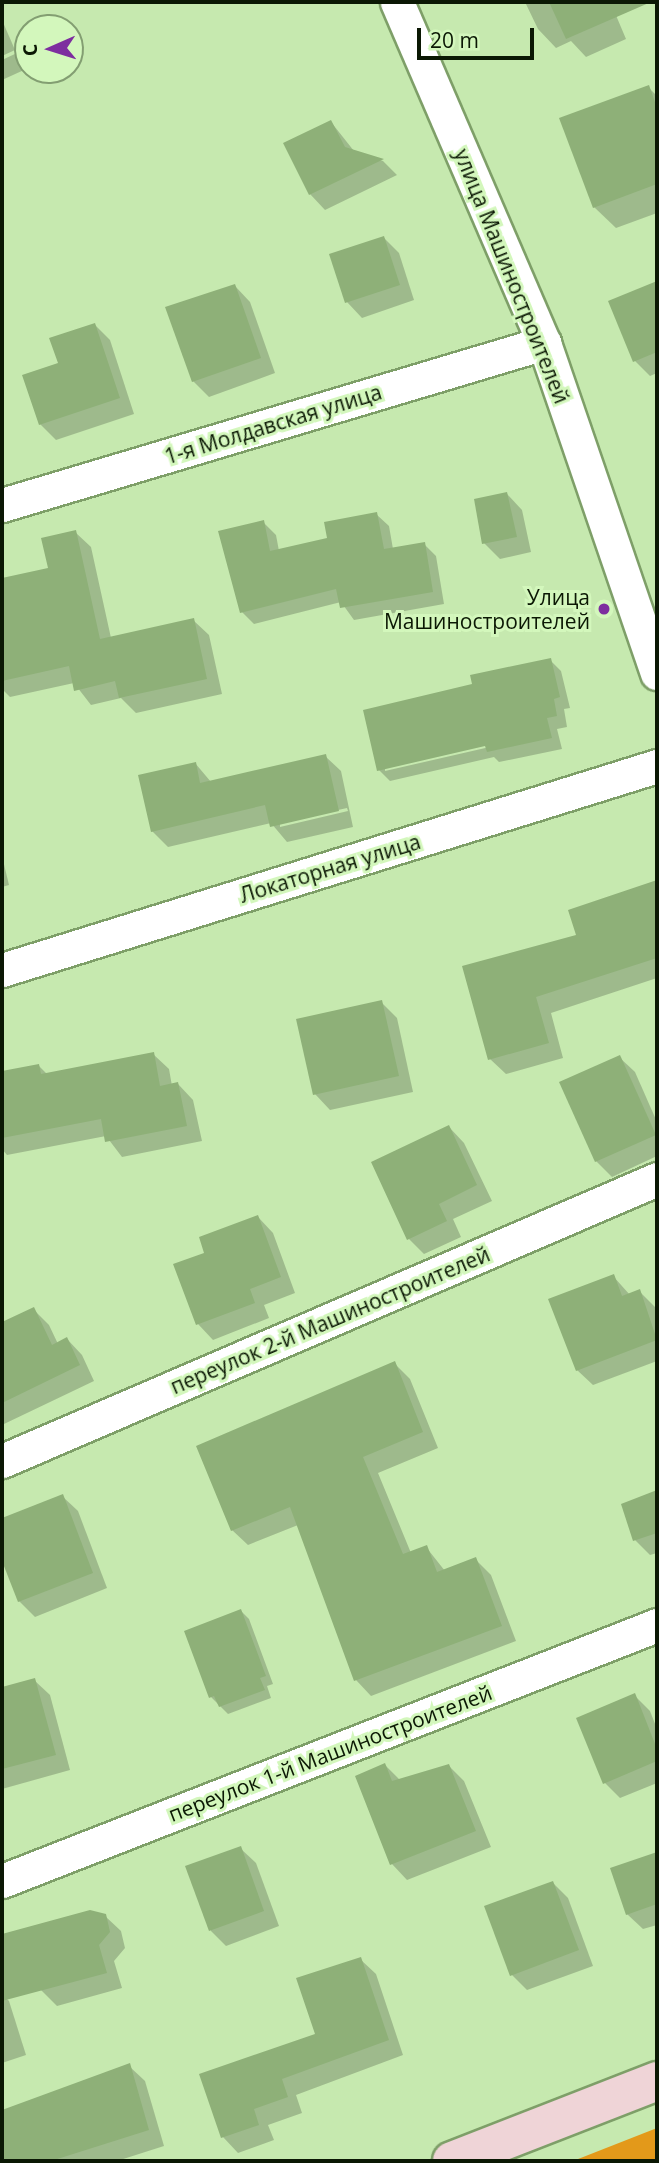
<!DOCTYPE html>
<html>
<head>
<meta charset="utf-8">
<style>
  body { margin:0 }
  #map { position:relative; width:659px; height:2163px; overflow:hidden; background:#c6e9af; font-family:"Open Sans",sans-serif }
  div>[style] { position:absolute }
  .forest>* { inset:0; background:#e3991a }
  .shadow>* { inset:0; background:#0003 }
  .building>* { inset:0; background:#8eb078 }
  .roads { filter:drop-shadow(2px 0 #7e9f68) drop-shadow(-2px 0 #7e9f68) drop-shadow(0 2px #7e9f68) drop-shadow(0 -2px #7e9f68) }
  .street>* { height:33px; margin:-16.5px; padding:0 16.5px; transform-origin:16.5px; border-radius:16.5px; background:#fff }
  .secondary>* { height:38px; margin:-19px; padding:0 19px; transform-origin:19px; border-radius:19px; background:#efd4d7 }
  .dots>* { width:19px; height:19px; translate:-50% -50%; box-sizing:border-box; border:4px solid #d3f7bc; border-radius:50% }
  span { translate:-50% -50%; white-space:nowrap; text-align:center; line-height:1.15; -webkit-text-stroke:6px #d3f7bc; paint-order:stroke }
  .street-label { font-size:21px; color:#0b1804 }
  .poi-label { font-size:21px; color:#0b1804 }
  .right { translate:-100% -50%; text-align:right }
  .frame { position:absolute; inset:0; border:4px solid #0b1804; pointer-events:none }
  .north { position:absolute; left:14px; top:14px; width:70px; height:70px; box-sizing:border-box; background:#d3f7bc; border:2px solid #839e72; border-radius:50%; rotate:267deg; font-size:19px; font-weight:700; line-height:28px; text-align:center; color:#0b1804 }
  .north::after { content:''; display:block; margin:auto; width:24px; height:32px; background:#7d2e9f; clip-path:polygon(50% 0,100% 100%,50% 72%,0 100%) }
  .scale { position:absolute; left:417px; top:28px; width:117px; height:32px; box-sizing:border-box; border:4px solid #0b1804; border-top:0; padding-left:9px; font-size:21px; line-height:24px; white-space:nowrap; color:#0b1804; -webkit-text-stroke:5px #d3f7bc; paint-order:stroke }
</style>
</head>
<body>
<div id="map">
  <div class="forest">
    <i style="clip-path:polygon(657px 2128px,657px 2161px,573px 2161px)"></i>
  </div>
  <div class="shadow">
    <i style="clip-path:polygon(525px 2px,640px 2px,615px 13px,626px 39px,586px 57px,571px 41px,556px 48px,538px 29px)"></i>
    <i style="clip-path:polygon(2px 20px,15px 50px,2px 56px)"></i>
    <i style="clip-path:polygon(17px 53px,24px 70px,2px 80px,2px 60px)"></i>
    <i style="clip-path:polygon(648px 87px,657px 96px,657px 213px,616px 228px,594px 207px)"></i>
    <i style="clip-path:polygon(331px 122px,354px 151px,383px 161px,397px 175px,325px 210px,310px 194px)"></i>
    <i style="clip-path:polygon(384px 238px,399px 253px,414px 300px,362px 318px,347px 302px)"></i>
    <i style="clip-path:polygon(657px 283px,657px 373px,650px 376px,635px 361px,611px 302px)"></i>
    <i style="clip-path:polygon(235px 286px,250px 302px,275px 373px,209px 397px,193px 381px)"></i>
    <i style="clip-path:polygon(95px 325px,110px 340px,134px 414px,56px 440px,40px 424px,60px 364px)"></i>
    <i style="clip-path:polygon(507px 494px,522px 510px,531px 552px,500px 559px,484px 543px)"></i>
    <i style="clip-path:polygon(376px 514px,389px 526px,393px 549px,424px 544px,436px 556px,444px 604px,354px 620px,341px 602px,254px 624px,242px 612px,263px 522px,276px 535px,279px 551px,329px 539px)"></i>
    <i style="clip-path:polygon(75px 532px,91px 547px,111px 638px,193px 620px,209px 635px,222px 694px,136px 713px,121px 698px,91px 705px,74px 683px,10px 697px,2px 689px,2px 580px,50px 569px)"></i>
    <i style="clip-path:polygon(evenodd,550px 660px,561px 671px,570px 708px,564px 709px,567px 727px,557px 729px,562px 749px,499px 762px,494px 757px,390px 781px,379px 770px,474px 685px,550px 660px,494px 742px,494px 746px,385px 771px,385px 768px,494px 742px)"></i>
    <i style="clip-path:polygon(evenodd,325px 756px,341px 771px,353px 827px,287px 842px,271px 823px,168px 847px,152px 831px,195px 763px,211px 782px,325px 756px,347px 808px,348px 811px,280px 827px,280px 823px,347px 808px)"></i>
    <i style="clip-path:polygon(2px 856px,9px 885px,2px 887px)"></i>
    <i style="clip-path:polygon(657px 882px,657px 978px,551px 1013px,563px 1058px,506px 1074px,490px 1059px,578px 936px,570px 911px)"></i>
    <i style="clip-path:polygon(381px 1002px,397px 1018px,413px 1092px,330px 1110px,315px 1094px)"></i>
    <i style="clip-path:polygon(153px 1054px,169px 1069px,172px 1086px,178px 1084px,193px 1100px,202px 1141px,122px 1157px,106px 1136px,7px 1155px,2px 1149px,2px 1073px,39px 1066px,48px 1075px)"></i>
    <i style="clip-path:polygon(619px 1057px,635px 1072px,657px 1122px,657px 1156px,612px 1177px,596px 1161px)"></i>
    <i style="clip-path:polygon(449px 1127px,464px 1143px,492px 1201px,453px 1219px,461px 1237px,424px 1254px,409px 1239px)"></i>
    <i style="clip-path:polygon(258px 1217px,273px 1233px,295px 1293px,264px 1305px,269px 1318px,213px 1340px,198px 1324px,207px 1254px)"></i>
    <i style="clip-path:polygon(613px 1276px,630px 1295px,639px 1291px,655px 1307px,657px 1361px,593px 1385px,577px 1370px)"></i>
    <i style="clip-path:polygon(33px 1309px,49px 1325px,58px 1344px,67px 1339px,82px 1355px,94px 1381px,4px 1424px,2px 1324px)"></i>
    <i style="clip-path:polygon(394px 1363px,410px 1379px,438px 1448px,378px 1473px,411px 1553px,426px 1547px,445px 1571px,475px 1559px,491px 1575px,516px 1641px,371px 1696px,356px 1680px,298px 1525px,248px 1545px,232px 1530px)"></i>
    <i style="clip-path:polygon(657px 1492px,657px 1553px,650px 1555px,635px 1540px,623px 1505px)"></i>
    <i style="clip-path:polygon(62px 1496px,78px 1511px,107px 1588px,35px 1617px,19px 1601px,2px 1556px,2px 1520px)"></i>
    <i style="clip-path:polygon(241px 1611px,249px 1619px,273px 1684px,267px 1686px,271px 1698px,228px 1714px,211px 1697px)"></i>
    <i style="clip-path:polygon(34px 1680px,50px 1695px,70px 1770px,2px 1789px,2px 1689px)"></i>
    <i style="clip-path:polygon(634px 1695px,650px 1711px,657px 1729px,657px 1783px,620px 1798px,605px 1783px)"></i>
    <i style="clip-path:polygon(385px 1765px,400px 1780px,449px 1766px,464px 1781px,491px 1847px,407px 1880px,392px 1864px)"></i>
    <i style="clip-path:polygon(240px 1848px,256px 1863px,279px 1926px,226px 1946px,211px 1931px,187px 1867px)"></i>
    <i style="clip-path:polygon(657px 1854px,657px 1925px,643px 1929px,627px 1914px,612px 1869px)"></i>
    <i style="clip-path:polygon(553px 1883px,568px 1898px,593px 1966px,527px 1990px,512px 1975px)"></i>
    <i style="clip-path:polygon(105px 1916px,121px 1931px,125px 1948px,114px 1961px,122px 1988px,57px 2006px,41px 1990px)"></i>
    <i style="clip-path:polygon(360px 1959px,376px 1974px,403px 2055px,296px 2095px,302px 2113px,268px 2125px,274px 2140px,238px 2153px,223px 2137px,317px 2035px)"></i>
    <i style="clip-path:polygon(2px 1994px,9px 2001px,26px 2055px,2px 2063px)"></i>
    <i style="clip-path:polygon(129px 2066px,145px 2081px,164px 2146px,117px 2161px,2px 2161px,2px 2111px)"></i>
  </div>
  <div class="building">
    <i style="clip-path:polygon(549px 2px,651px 2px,566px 39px)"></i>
    <i style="clip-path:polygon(649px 85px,657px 108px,657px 184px,593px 208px,559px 118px)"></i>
    <i style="clip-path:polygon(331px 120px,345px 147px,384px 159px,309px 195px,283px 143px)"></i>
    <i style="clip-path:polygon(384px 236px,400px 285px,345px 303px,329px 254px)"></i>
    <i style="clip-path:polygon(657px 281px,657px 352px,633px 362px,608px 301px)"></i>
    <i style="clip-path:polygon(235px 284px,261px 358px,192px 382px,165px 307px)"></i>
    <i style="clip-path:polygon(95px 323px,120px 398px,39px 425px,22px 375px,58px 363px,49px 338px)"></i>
    <i style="clip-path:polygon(507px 492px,517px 537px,482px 544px,474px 499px)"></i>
    <i style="clip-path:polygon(377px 512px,384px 549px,425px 542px,433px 592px,340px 608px,336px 589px,240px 613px,218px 531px,264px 520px,270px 551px,327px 538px,324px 522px)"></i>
    <i style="clip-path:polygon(76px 530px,100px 639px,194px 618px,207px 679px,119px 698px,115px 681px,74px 691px,69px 666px,2px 681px,2px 578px,48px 568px,41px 538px)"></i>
    <i style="clip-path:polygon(551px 658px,560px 697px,554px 699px,557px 716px,547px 718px,552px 738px,487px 752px,485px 746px,377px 771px,363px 710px,472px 684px,470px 675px)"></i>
    <i style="clip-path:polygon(326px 754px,339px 811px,270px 827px,265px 805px,151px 832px,138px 775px,196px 762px,200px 783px)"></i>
    <i style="clip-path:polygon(657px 880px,657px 958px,536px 997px,549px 1043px,488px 1060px,462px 966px,576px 935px,568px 910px)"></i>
    <i style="clip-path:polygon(382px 1000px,399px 1076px,313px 1095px,296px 1019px)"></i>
    <i style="clip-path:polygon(154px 1052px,160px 1086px,178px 1082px,187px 1126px,105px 1142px,101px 1119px,2px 1138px,2px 1071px,39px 1064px,41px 1074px)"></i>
    <i style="clip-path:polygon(620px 1055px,656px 1135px,595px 1162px,559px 1082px)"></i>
    <i style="clip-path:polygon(449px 1125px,477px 1185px,439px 1204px,447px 1221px,407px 1240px,371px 1162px)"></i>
    <i style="clip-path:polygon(258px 1215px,281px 1277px,250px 1289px,255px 1303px,196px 1325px,173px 1264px,204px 1253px,199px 1237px)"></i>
    <i style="clip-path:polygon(614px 1274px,622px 1296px,640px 1289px,657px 1340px,576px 1371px,548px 1299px)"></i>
    <i style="clip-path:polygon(34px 1307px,52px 1345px,67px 1337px,80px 1365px,2px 1403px,2px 1322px)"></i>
    <i style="clip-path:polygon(395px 1361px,423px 1432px,363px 1457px,403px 1554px,427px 1545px,437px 1572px,476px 1557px,502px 1626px,354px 1681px,290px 1507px,231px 1531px,196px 1446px)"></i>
    <i style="clip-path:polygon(657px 1490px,657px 1533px,633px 1541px,621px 1504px)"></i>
    <i style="clip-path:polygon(63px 1494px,93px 1573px,18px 1602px,2px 1561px,2px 1518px)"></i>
    <i style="clip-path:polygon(241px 1609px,266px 1676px,260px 1678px,265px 1690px,219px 1707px,214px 1696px,209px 1698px,184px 1631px)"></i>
    <i style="clip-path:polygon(35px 1678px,56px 1755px,2px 1769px,2px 1687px)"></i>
    <i style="clip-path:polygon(635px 1693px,657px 1749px,657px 1761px,603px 1784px,576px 1718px)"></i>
    <i style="clip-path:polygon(385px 1763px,392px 1781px,449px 1764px,476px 1831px,390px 1865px,355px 1776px)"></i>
    <i style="clip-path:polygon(241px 1846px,264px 1911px,209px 1931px,185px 1866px)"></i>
    <i style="clip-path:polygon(657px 1852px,657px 1904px,626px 1915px,610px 1868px)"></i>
    <i style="clip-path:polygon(553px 1881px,579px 1950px,510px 1976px,484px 1906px)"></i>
    <i style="clip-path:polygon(90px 1910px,106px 1914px,110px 1932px,99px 1945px,107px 1973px,2px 2001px,2px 1934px)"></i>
    <i style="clip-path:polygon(361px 1957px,389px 2040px,282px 2079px,288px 2097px,254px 2109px,259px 2125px,221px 2138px,199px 2074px,315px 2034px,296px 1978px)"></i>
    <i style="clip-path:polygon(130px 2063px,149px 2130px,51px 2161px,2px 2161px,2px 2110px)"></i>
  </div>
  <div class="roads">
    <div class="street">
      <i style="left:397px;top:2px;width:371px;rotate:66.7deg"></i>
      <i style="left:544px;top:343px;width:349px;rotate:71.1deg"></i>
      <i style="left:2px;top:505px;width:566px;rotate:-16.64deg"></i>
      <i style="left:2px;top:970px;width:686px;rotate:-17.3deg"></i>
      <i style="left:2px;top:1461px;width:713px;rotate:-23.29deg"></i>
      <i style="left:2px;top:1881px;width:703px;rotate:-21.35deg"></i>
    </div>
    <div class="secondary">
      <i style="left:452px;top:2161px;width:220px;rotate:-21.3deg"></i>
    </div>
  </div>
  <div class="dots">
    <i style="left:604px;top:609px;background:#7d2e9f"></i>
  </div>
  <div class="street-label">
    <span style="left:512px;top:276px;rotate:68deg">улица Машиностроителей</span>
    <span style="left:273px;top:424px;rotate:-17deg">1-я Молдавская улица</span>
    <span style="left:330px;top:868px;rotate:-17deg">Локаторная улица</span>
    <span style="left:330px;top:1320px;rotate:-23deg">переулок 2-й Машиностроителей</span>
    <span style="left:330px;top:1753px;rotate:-21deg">переулок 1-й Машиностроителей</span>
  </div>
  <div class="poi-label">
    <span class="right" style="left:590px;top:609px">Улица<br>Машиностроителей</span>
  </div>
  <div class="frame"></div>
  <div class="north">С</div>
  <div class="scale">20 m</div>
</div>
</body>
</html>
